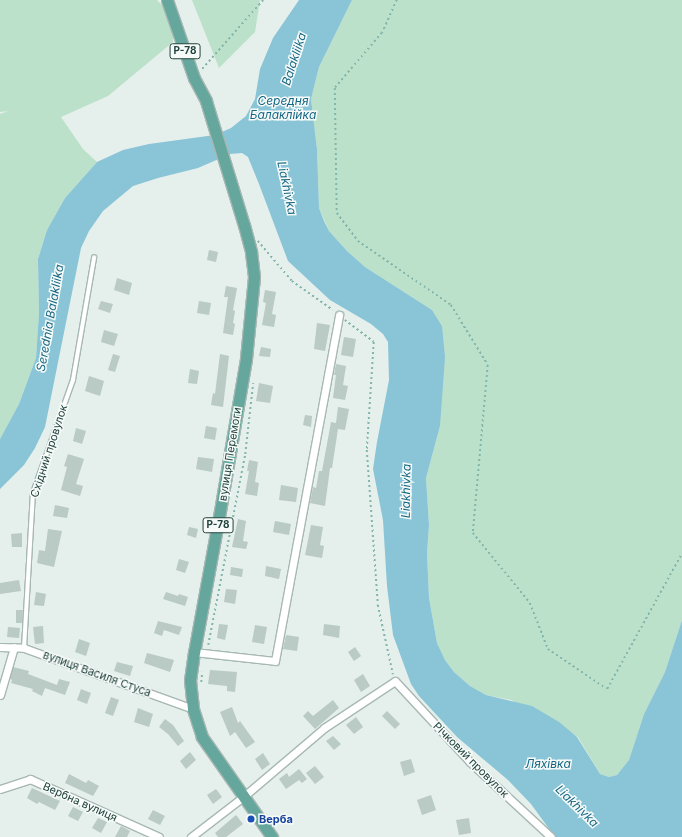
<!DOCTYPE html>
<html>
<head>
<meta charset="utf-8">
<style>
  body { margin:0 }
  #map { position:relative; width:682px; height:837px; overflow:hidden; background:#e5efeb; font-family:Inter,sans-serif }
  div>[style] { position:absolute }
  .green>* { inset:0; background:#bce1ca }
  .water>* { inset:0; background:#89c4d7 }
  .building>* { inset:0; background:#bacac5 }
  .path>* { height:1.5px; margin-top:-0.75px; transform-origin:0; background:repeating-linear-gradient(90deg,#83b5aa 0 2px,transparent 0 5px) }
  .roads { filter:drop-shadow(1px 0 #a7b8b3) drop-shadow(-1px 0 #a7b8b3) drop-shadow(0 1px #a7b8b3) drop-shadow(0 -1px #a7b8b3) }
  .service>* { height:3.5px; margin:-1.75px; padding:0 1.75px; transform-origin:1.75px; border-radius:1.75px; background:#fff }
  .minor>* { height:7px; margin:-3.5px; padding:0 3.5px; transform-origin:3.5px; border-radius:3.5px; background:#fff }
  .primary>* { height:11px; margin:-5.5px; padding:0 5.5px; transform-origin:5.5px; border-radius:5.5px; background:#66a79d }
  .dots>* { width:11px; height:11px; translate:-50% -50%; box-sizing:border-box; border:2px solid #f6fbf9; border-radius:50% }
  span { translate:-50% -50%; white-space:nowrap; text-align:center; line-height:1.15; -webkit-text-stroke:3px #f6fbf9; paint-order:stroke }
  .shield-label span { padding:1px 3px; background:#f6fbf9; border:1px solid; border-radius:3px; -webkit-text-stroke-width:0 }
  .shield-label { font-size:10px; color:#22433d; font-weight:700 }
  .street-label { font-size:11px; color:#22433d }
  .transit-label { font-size:11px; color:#164399; font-weight:700 }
  .left { translate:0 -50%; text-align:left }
  .water-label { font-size:12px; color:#176784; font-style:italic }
</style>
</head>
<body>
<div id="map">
  <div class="green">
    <i style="clip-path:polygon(0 0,157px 0,173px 17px,173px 42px,108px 96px,61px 117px,83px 149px,97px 162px,65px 198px,47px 230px,38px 259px,39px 313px,36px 358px,19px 404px,0 439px,0 114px,8px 111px,0 112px)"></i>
    <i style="clip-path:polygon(192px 0,260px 0,255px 32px,219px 68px)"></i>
    <i style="clip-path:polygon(352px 0,682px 0,682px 620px,665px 672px,644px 714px,629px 760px,617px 775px,609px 777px,600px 774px,578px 737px,511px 700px,486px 695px,470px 686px,454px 672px,445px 660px,437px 643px,429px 598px,427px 553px,429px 525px,426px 478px,440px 426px,442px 326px,432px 310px,365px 267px,347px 251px,329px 231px,319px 208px,317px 149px,311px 99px,319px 67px)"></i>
  </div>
  <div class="water">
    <i style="clip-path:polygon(299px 0,352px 0,319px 67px,311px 99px,317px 149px,319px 208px,324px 221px,329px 231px,347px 251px,365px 267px,432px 310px,442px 326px,445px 357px,440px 426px,426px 478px,429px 525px,427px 553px,429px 598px,437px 643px,445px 660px,454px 672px,470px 686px,486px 695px,532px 706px,559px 722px,577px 737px,600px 774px,609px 777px,617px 775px,629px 760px,644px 714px,665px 672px,682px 620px,682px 837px,555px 837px,531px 804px,508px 780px,457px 737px,419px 696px,411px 684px,393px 635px,387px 586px,383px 520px,373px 469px,377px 442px,389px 380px,388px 342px,383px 334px,371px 324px,330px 300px,288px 261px,259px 184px,248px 157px,242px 153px,230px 154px,198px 168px,158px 178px,133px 186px,103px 211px,89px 231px,81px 248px,45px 427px,35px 448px,24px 465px,0 489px,0 439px,19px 404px,36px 358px,39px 313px,38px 259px,47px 230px,65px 198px,97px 162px,123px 150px,149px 144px,215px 135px,231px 128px,246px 116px,255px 99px,260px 69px,273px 38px)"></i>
  </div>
  <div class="building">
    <i style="clip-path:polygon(209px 250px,218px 252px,216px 262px,207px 260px)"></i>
    <i style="clip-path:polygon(117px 278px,132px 283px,129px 295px,114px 290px)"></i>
    <i style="clip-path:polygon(226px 286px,237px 288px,233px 310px,235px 311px,233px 323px,235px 324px,233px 335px,223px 333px,228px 297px,224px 297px)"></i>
    <i style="clip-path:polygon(265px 290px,276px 292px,272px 314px,276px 315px,274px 327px,262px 325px,266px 303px,263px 302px)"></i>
    <i style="clip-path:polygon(101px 301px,113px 304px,110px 313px,98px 309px)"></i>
    <i style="clip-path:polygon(199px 301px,211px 303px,209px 315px,197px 313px)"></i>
    <i style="clip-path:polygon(317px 323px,330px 325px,325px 351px,314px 349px)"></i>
    <i style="clip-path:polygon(104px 330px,118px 334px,114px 346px,101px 342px)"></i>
    <i style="clip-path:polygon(344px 337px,356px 339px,353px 357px,341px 355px)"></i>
    <i style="clip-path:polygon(261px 347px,271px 349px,270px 357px,259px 356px)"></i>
    <i style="clip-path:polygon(113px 354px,120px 356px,115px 372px,108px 370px)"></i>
    <i style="clip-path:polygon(220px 354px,229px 356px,223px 407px,211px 405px,213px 393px,215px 394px)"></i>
    <i style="clip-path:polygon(336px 364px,346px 366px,343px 385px,348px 386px,345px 400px,333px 398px,336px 375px,334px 375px)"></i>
    <i style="clip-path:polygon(190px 369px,199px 371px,197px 384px,188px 383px)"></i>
    <i style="clip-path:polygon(89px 376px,104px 381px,100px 396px,85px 391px)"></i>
    <i style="clip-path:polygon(259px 383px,273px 386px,270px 403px,256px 401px)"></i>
    <i style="clip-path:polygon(338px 407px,349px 409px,345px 430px,338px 429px,332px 468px,330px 468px,325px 506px,310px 503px,313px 487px,316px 488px,319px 471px,322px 471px,331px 422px,336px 423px)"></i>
    <i style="clip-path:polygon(305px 415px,312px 416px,311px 427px,303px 425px)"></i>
    <i style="clip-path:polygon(206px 426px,217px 428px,215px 440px,204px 438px)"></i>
    <i style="clip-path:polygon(76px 428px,86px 431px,82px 444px,73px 441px)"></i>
    <i style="clip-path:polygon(68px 454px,84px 459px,76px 484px,83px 486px,80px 496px,61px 490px,67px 467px,64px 466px)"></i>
    <i style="clip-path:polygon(198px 457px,214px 459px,212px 472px,196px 469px)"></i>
    <i style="clip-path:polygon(249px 460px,258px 462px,255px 482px,259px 483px,257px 496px,245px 494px,249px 471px,247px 471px)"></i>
    <i style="clip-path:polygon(281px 485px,298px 488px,296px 502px,279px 500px)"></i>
    <i style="clip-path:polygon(55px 505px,69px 508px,67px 518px,53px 516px)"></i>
    <i style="clip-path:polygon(238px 519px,246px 521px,243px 541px,248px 542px,246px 549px,232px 547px)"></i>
    <i style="clip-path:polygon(275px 521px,291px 524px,289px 535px,273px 532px)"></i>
    <i style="clip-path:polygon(311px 525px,323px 527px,320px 545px,324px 546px,322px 558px,305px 555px)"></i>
    <i style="clip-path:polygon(189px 527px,198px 529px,196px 538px,187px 535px)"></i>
    <i style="clip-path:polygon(48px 529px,62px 531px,54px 567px,37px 563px,39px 550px,45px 551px)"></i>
    <i style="clip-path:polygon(22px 533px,22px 547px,12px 547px,11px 534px)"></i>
    <i style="clip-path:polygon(179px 559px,189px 562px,185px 573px,176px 570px)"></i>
    <i style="clip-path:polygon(266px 566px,281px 569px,279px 579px,265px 576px)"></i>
    <i style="clip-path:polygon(231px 567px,243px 569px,242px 577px,230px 575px)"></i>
    <i style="clip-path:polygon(19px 580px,21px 591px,0 594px,0 583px)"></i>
    <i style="clip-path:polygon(226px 589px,237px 590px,235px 604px,224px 602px)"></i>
    <i style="clip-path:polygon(36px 592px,46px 594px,44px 606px,34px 605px)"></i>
    <i style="clip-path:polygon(166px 592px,178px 596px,179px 594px,188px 597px,185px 606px,163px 599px)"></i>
    <i style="clip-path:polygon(16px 610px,23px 610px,22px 623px,16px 623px)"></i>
    <i style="clip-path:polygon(158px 621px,182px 627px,179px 635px,164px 630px,162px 636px,154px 633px)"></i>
    <i style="clip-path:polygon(219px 624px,228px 625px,225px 640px,217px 638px)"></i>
    <i style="clip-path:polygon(324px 624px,340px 626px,339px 638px,323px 635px)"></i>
    <i style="clip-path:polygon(255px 625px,267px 627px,264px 644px,252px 642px)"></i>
    <i style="clip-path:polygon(43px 626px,44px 643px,35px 644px,33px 627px)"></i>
    <i style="clip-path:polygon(8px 627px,20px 628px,19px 638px,7px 637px)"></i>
    <i style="clip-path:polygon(286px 635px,299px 637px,297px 651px,283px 649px)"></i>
    <i style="clip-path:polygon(79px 639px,90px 643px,86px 656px,75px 652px)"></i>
    <i style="clip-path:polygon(355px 647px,361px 656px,354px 661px,348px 652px)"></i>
    <i style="clip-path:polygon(147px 653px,174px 660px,170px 672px,144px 663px)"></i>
    <i style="clip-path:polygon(117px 662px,133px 666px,130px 676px,114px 671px)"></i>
    <i style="clip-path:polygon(13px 667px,29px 671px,28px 674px,57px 685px,59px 679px,70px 682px,65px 695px,45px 688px,42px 696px,32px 691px,33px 689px,11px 683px,12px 680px,10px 679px)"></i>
    <i style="clip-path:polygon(210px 670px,237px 672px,235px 692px,227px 691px,227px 686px,208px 684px)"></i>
    <i style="clip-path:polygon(363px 674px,370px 686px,361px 692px,354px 680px)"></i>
    <i style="clip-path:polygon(81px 689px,91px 693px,87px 704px,77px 700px)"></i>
    <i style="clip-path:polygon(111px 697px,119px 700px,113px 716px,105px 713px)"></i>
    <i style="clip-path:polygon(333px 700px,339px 708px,315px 729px,303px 716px,308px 711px,313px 716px)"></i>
    <i style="clip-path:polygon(232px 707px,238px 723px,240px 721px,255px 742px,246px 748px,235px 732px,230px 736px,220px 712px)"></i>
    <i style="clip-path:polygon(138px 708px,153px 714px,149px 727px,134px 722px)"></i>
    <i style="clip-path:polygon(387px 711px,400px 724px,395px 729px,382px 716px)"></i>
    <i style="clip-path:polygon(356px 717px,363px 727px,354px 734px,346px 725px)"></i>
    <i style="clip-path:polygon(165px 719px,173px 725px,184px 741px,178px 746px,168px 734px,159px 727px)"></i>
    <i style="clip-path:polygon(333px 736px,341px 744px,334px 750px,326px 741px)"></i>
    <i style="clip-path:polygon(190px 752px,196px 760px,186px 769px,180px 761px)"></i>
    <i style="clip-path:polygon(263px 753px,270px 764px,262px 770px,255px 759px)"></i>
    <i style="clip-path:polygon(411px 759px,415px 772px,404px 776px,400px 762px)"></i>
    <i style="clip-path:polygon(315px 766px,324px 777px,315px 784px,306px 773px)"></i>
    <i style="clip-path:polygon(299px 769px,307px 779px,302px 783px,299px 780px,286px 789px,279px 779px,287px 773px,289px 777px)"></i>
    <i style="clip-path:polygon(69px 774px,86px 783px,88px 780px,99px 786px,93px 796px,65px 783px)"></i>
    <i style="clip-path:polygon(32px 788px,60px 801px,55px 810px,39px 802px,37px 804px,27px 798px)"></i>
    <i style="clip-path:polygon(216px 789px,222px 797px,213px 804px,207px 795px)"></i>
    <i style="clip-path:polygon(431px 795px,436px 810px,422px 815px,417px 800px)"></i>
    <i style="clip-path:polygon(73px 807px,83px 812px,78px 821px,68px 816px)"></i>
    <i style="clip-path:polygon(153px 810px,165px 816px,160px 825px,148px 819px)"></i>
    <i style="clip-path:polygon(236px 815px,243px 824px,226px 837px,218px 837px,215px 833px)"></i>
    <i style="clip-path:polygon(98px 818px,107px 822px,101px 833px,92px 828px)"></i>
    <i style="clip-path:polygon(469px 818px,471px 833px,459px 835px,456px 820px)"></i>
    <i style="clip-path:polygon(121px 826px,130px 831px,127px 837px,115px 837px)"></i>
  </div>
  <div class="path">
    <i style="left:397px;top:0;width:36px;rotate:114deg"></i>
    <i style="left:382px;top:33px;width:72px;rotate:130.5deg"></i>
    <i style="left:335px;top:88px;width:125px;rotate:89.1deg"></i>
    <i style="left:337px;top:213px;width:35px;rotate:53deg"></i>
    <i style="left:358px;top:241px;width:113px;rotate:34.5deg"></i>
    <i style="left:451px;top:305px;width:70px;rotate:58.3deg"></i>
    <i style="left:488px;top:365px;width:169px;rotate:95.1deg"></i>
    <i style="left:473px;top:533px;width:90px;rotate:50.8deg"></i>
    <i style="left:530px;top:603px;width:49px;rotate:68.6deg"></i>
    <i style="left:548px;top:649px;width:71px;rotate:34.1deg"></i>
    <i style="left:607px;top:689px;width:155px;rotate:-61.1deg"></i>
    <i style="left:202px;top:69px;width:92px;rotate:-48.5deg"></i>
    <i style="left:258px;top:241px;width:52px;rotate:49.6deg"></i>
    <i style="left:292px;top:281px;width:50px;rotate:35.3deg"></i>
    <i style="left:345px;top:320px;width:36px;rotate:37deg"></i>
    <i style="left:374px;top:342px;width:108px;rotate:93.7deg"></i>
    <i style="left:367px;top:450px;width:155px;rotate:85.9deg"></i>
    <i style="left:378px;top:605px;width:71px;rotate:77.7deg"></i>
    <i style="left:208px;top:645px;width:195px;rotate:-79deg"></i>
    <i style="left:245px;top:454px;width:71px;rotate:-83.6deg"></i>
    <i style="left:201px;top:682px;width:10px;rotate:-84deg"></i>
  </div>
  <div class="roads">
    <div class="service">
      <i style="left:24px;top:648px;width:155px;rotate:-86.7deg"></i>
      <i style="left:33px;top:493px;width:120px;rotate:-70.5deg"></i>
      <i style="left:73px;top:380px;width:124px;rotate:-80.2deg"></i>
    </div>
    <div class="minor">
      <i style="left:0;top:647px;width:24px;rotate:2deg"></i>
      <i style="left:24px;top:648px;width:180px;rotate:19.8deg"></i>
      <i style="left:194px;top:652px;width:81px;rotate:6.3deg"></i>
      <i style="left:275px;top:661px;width:352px;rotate:-79.5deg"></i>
      <i style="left:0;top:695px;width:50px;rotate:-73.7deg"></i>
      <i style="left:0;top:789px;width:32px;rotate:-18deg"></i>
      <i style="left:30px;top:779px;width:141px;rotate:24.2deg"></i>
      <i style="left:191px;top:837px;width:66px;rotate:-37.6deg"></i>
      <i style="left:243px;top:797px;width:106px;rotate:-40.4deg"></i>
      <i style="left:324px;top:728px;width:85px;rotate:-33.5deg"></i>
      <i style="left:395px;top:681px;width:110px;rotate:47.2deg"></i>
      <i style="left:470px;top:762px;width:110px;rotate:42.8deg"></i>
    </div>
    <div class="primary">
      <i style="left:167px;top:0;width:83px;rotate:70.9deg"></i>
      <i style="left:194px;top:78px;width:26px;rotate:62deg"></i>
      <i style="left:206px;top:101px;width:130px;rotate:73deg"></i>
      <i style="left:244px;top:225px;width:28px;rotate:75deg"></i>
      <i style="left:251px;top:252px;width:25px;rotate:83deg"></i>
      <i style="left:254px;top:277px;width:82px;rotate:95.6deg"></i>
      <i style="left:246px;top:359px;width:154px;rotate:99.7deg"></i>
      <i style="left:220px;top:511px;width:143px;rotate:100.4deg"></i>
      <i style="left:194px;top:652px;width:28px;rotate:98deg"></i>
      <i style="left:190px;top:680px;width:29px;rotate:84deg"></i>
      <i style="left:193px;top:709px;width:29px;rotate:72deg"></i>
      <i style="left:202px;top:737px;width:122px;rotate:55deg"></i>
    </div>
  </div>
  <div class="dots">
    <i style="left:251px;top:819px;background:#1a4fb4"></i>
  </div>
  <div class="shield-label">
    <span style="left:185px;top:51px">Р-78</span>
    <span style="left:218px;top:525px">Р-78</span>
  </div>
  <div class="street-label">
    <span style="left:49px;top:451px;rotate:-72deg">Східний провулок</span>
    <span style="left:230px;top:454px;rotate:-81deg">вулиця Перемоги</span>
    <span style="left:97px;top:674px;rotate:20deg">вулиця Василя Стуса</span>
    <span style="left:471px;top:760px;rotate:45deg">Річковий провулок</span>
    <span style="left:80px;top:802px;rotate:24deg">Вербна вулиця</span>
  </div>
  <div class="transit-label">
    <span class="left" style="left:259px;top:819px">Верба</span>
  </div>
  <div class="water-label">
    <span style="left:294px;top:59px;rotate:-72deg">Balakliika</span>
    <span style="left:283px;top:108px">Середня<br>Балаклійка</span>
    <span style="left:287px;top:188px;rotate:78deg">Liakhivka</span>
    <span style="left:50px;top:318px;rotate:-80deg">Serednia Balakliika</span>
    <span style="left:406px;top:491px;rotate:-89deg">Liakhivka</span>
    <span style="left:548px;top:764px">Ляхівка</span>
    <span style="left:577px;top:806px;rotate:44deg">Liakhivka</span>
  </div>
</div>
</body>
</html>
